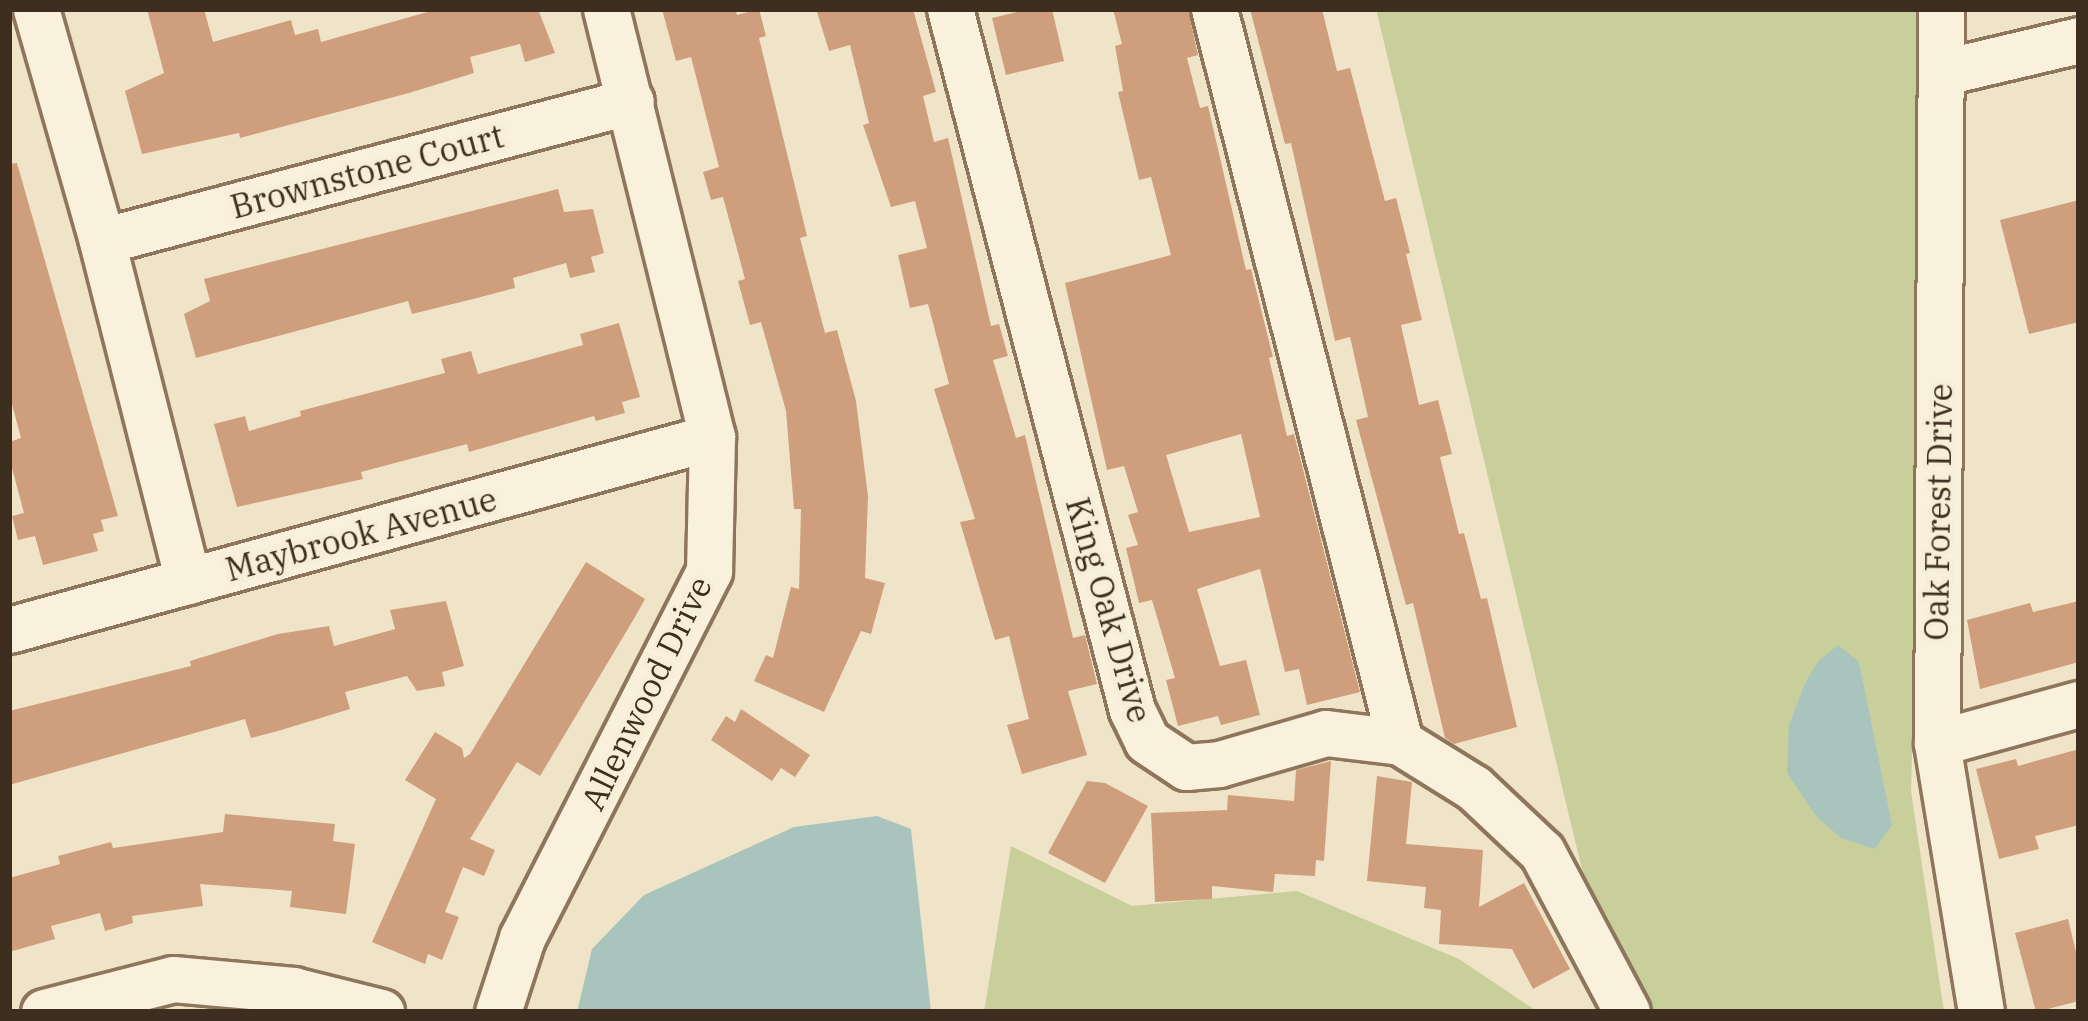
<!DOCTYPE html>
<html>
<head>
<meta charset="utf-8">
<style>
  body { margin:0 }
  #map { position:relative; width:2088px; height:1021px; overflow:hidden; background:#f0e4c8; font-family:"IBM Plex Serif",serif }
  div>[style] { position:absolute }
  .green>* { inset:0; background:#c9cf9b }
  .water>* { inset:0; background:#a9c4bc }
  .building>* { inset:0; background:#cf9f7d }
  .roads { filter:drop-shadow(3px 0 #8d765c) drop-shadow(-3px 0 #8d765c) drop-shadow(0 3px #8d765c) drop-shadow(0 -3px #8d765c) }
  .minor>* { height:45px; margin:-22.5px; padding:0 22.5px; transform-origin:22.5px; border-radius:22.5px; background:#faf1dc }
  span { translate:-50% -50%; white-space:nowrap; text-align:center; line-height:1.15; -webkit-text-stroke:9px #f7eed8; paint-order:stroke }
  .street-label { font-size:33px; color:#3d2e20 }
  .frame { position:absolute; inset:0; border:12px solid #3d2e20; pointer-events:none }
</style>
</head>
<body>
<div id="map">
  <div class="green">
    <i style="clip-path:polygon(1376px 9px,1934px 9px,1911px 791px,1944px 1012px,1616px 1012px)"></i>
    <i style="clip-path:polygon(1011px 846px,1132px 906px,1297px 891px,1459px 959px,1538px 1012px,984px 1012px)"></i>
  </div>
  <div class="water">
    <i style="clip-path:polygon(1838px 645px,1859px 662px,1892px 825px,1875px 849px,1841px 838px,1816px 816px,1787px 773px,1789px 725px,1805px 683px,1819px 660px)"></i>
    <i style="clip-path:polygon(877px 816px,911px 829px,931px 1012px,577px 1012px,592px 949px,644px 895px,794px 827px)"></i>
  </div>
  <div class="building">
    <i style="clip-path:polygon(147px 9px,204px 9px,213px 42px,291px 20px,295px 35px,318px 29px,321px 42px,438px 9px,538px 9px,555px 53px,525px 62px,520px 44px,470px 57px,474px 73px,409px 93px,240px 138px,239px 133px,142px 154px,125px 91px,164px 73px)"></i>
    <i style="clip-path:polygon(662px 9px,735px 9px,737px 15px,759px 9px,766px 36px,759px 38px,807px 236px,800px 238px,825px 333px,837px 330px,856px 401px,868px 496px,865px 578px,885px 583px,871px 634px,861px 631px,824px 712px,754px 681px,766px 655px,773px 658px,791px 587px,799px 589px,801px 509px,794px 509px,786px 411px,761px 322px,750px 325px,738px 281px,745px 279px,723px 197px,711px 200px,703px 172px,719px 167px,691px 57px,676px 61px)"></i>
    <i style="clip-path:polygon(816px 9px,913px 9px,936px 92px,923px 96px,934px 142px,948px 138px,991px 326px,999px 324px,1008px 356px,993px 360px,1016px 438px,1025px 435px,1073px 638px,1085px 635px,1097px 684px,1068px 691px,1087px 755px,1022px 774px,1007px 725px,1029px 719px,1009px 636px,995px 640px,960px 522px,975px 519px,934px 389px,949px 384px,928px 304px,910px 308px,898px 255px,927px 248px,915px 201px,891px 207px,863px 125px,869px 123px,850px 45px,829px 51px)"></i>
    <i style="clip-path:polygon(1030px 9px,1052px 9px,1064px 61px,1006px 75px,992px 18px)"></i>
    <i style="clip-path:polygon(evenodd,1113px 9px,1188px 9px,1198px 55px,1187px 58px,1200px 108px,1208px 106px,1246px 270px,1251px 269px,1273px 357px,1269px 358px,1287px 436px,1294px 434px,1360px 692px,1307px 705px,1299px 669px,1285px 672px,1260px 569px,1197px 589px,1220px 666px,1246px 660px,1260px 715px,1221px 725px,1218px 716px,1178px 726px,1166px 680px,1175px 678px,1152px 600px,1139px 603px,1126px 548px,1138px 545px,1128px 515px,1138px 512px,1124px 466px,1107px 470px,1065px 283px,1171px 255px,1151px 177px,1139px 180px,1118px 92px,1123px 91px,1115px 46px,1122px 44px,1113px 9px,1241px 434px,1260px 517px,1189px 532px,1166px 455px,1241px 434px)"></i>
    <i style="clip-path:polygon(1250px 9px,1322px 9px,1337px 71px,1350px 68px,1385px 201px,1396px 198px,1410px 253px,1406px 254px,1422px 320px,1401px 325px,1419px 405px,1438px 400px,1452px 454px,1440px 457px,1459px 534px,1464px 533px,1481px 599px,1487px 598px,1517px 727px,1454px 744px,1445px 738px,1413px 603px,1406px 605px,1356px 420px,1368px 417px,1350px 337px,1335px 341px,1291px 143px,1285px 144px)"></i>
    <i style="clip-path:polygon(17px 163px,118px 516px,101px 520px,104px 531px,93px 534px,98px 551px,43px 565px,35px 536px,18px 540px,12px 516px,24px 513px,9px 457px,9px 442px,21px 438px,9px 393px,9px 164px)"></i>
    <i style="clip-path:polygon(558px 189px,564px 212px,593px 209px,604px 253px,591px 257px,595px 272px,570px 278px,566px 263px,513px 278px,515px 288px,477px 298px,412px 314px,408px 301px,196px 358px,184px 314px,210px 301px,204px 279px)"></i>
    <i style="clip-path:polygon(2079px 200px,2079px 322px,2029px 334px,2000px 220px)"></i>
    <i style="clip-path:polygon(619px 323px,640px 397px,622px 402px,625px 413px,596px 421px,594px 416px,469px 452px,467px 444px,361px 472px,363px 479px,237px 507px,214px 424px,245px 416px,249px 431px,301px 416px,300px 411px,445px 373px,441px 359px,471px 351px,478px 374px,583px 345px,580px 334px)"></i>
    <i style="clip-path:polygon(586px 562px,645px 599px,635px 617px,540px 776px,517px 762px,470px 839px,495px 850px,484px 876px,463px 867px,445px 912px,459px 917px,442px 960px,428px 954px,425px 964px,372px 942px,436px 799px,405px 780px,435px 732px,462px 748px,464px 758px,470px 754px)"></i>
    <i style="clip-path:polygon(446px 601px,464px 666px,442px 672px,445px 686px,417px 691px,407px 676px,345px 692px,350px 709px,278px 731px,251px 738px,245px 719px,9px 785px,9px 711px,191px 666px,190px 661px,278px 634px,329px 626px,334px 646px,395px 629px,390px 610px)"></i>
    <i style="clip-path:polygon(2079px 601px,2079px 662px,1980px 689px,1967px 620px,2030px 603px,2033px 612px)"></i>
    <i style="clip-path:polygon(741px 709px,810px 755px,795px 777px,781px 768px,772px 781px,711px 740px,726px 716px,735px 722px)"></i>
    <i style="clip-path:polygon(2079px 749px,2079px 825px,2035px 836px,2039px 849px,1999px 859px,1976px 769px,2016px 759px,2018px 766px)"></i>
    <i style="clip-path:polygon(1331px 761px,1324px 861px,1316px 860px,1315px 876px,1275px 874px,1273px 892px,1212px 886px,1212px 899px,1155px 902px,1151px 813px,1227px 810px,1228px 795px,1294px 801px,1296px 770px)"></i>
    <i style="clip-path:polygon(1377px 776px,1412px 782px,1406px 844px,1483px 850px,1479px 907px,1524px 883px,1570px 969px,1533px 989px,1512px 949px,1439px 944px,1441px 910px,1424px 908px,1426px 887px,1367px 881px)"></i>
    <i style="clip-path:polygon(1087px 781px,1105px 783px,1148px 806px,1105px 883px,1048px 853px)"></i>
    <i style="clip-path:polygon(225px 814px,335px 824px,333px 841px,355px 844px,346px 914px,290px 907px,292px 891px,200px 884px,203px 906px,132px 916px,133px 923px,105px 931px,100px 913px,51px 926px,55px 939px,9px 952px,9px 878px,60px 864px,58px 856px,111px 842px,113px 848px,223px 832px)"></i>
    <i style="clip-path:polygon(2068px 919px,2079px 964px,2079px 1001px,2036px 1012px,2015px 933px)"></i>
  </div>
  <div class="roads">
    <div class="minor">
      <i style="left:36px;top:9px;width:241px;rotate:74.1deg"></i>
      <i style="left:102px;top:241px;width:351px;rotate:75.8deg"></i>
      <i style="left:950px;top:9px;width:724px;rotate:75.45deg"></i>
      <i style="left:1132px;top:710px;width:34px;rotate:64deg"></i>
      <i style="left:1147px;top:741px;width:47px;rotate:33.7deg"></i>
      <i style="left:1186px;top:767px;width:33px;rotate:-5deg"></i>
      <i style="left:1219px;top:764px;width:111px;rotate:-16.2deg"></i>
      <i style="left:1326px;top:733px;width:75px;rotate:6.9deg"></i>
      <i style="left:1400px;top:742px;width:87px;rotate:31.9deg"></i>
      <i style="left:1474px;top:788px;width:93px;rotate:43.3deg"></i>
      <i style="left:1542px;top:852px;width:181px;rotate:62deg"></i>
      <i style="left:1214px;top:9px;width:756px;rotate:75.76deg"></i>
      <i style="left:1941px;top:9px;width:734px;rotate:90.31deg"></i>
      <i style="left:1937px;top:743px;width:273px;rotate:80.7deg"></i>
      <i style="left:1944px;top:72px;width:139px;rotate:-13.3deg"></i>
      <i style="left:102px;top:241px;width:547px;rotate:-14.82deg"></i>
      <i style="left:9px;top:630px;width:729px;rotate:-15.35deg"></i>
      <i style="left:1937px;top:743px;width:147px;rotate:-15.4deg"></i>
      <i style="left:44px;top:1012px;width:133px;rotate:-14.3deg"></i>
      <i style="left:173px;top:979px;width:121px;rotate:5.2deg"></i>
      <i style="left:293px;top:990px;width:91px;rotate:14deg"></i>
      <i style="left:498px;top:1012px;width:78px;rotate:-72deg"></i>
      <i style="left:522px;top:938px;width:412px;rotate:-63deg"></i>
      <i style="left:709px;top:571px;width:134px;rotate:-88.7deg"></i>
      <i style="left:712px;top:437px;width:441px;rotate:-103.9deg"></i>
    </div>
  </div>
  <div class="street-label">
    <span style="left:367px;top:171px;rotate:-15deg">Brownstone Court</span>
    <span style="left:1938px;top:512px;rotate:-89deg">Oak Forest Drive</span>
    <span style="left:361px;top:534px;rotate:-15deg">Maybrook Avenue</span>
    <span style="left:1109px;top:610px;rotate:74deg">King Oak Drive</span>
    <span style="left:646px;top:693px;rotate:-64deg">Allenwood Drive</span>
  </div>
  <div class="frame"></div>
</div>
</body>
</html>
